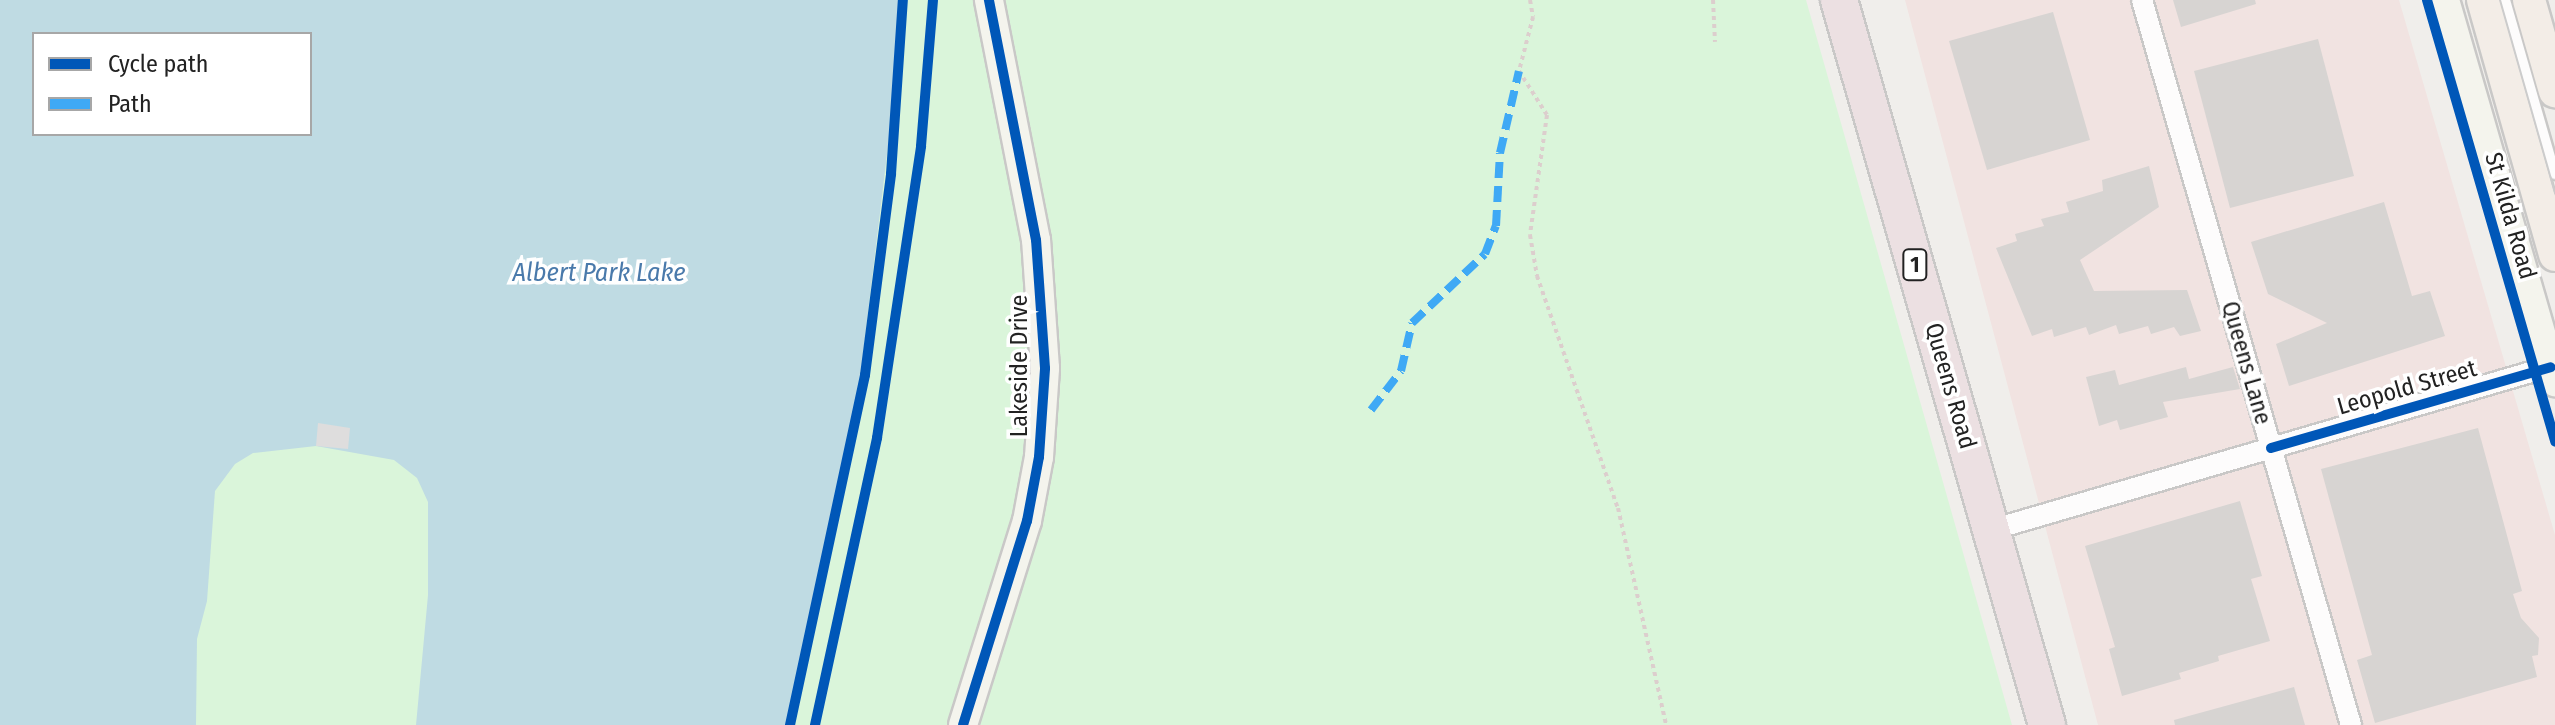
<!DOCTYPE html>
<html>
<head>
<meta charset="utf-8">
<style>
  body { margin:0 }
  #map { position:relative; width:2555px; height:725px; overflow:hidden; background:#f0eeeb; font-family:"Fira Sans Condensed",sans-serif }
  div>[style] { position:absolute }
  .commercial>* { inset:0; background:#f1e3e1 }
  .park>* { inset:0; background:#daf5da }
  .water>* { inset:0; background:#bfdbe3 }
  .pier>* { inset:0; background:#dedddd }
  .building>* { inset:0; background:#d7d4d2 }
  .path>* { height:4px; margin-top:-2px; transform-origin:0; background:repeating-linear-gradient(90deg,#dccecd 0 4px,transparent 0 8px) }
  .roads { filter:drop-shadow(2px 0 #c9c8c7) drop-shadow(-2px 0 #c9c8c7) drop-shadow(0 2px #c9c8c7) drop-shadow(0 -2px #c9c8c7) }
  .lane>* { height:10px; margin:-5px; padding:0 5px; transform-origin:5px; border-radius:5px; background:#fdfcfc }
  .street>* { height:20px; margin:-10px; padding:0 10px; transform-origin:10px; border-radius:10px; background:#fdfcfc }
  .secondary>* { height:28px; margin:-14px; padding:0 14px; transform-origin:14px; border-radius:14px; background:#f4f4ed }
  .primary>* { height:32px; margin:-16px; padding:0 16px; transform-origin:16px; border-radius:16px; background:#f3ede7 }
  .highway>* { height:36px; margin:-18px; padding:0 18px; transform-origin:18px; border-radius:18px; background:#ece0e2 }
  .tram>* { height:2px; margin:-1px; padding:0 1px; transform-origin:1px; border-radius:1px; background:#ccc }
  .quiet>* { height:8px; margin-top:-4px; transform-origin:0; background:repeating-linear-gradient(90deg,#3fa9f5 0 16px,transparent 0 24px) }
  .cycleway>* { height:10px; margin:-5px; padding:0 5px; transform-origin:5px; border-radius:5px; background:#0057b8 }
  span { translate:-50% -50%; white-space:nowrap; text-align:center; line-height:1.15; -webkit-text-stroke:7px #fff; paint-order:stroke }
  .shield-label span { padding:2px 6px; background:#fff; border:2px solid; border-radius:6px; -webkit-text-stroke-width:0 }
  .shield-label { font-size:22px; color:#222; font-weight:700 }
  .street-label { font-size:24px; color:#222 }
  .water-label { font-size:26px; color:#4a7aab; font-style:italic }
  .legend { position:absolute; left:32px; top:32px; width:280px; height:104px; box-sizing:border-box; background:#fff; border:2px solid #a7a7a7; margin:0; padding:10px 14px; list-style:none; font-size:24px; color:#222 }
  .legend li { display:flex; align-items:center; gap:16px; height:40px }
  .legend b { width:40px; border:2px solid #a7a7a7 }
</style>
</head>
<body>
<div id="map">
  <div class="commercial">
    <i style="clip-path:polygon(1905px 0,2399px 0,2555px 535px,2555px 725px,2098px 725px)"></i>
  </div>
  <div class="park">
    <i style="clip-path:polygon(evenodd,0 0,1806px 0,2012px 725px,0 725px,0 0,34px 34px,310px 34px,310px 134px,34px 134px,34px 34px)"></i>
  </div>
  <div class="water">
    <i style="clip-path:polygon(evenodd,0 0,899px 0,895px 88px,860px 379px,786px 725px,416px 725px,428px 595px,428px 502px,417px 478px,394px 460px,316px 446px,253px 453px,235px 464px,215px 491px,207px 601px,197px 639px,196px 725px,0 725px,0 0,34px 34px,310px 34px,310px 134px,34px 134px,34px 34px)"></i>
  </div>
  <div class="pier">
    <i style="clip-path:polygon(318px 423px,350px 428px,348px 449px,316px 446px)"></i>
  </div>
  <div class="building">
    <i style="clip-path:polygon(2173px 0,2255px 0,2256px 4px,2181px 27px)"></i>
    <i style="clip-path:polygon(2053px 12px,2090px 140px,1987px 170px,1949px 41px)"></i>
    <i style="clip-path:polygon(2318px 39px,2354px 176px,2230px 208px,2194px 71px)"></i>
    <i style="clip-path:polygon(2149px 166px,2159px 207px,2080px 260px,2094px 291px,2187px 290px,2201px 331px,2180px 336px,2174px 327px,2151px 334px,2148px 326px,2119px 334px,2116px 325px,2089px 335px,2086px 327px,2054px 337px,2052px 329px,2032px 336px,1996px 248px,2017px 241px,2015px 234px,2044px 226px,2041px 219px,2069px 212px,2066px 202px,2103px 191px,2102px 180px)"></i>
    <i style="clip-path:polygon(2384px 202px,2412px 296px,2430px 291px,2445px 336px,2289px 386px,2276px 344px,2327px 323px,2268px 294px,2251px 242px)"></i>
    <i style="clip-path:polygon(2186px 367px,2189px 379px,2233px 367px,2240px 389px,2163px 402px,2168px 417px,2120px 430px,2117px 420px,2099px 426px,2086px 377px,2115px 370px,2119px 385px)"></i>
    <i style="clip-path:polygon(2478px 428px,2522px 591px,2513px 594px,2521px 618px,2539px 638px,2538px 655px,2532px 656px,2537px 677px,2375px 723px,2357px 660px,2372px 655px,2321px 469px)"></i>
    <i style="clip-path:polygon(2240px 501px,2262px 576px,2251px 579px,2270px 641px,2218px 656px,2219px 661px,2179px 673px,2181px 679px,2122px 696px,2109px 649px,2115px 647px,2085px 546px)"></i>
    <i style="clip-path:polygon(2294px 687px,2305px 725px,2175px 725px,2174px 720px)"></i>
  </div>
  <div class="path">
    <i style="left:1530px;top:0;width:17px;rotate:80deg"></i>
    <i style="left:1533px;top:17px;width:56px;rotate:104.5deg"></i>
    <i style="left:1519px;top:71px;width:52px;rotate:57.5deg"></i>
    <i style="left:1547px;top:115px;width:121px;rotate:98.1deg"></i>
    <i style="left:1530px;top:235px;width:42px;rotate:80.3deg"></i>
    <i style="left:1537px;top:276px;width:246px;rotate:70.8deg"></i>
    <i style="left:1618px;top:508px;width:222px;rotate:77.5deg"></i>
    <i style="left:1713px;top:0;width:42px;rotate:87.3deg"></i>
  </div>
  <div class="roads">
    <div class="lane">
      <i style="left:2505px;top:0;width:181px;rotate:74deg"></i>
    </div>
    <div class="street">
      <i style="left:2142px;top:0;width:755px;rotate:73.92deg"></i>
      <i style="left:1991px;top:530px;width:588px;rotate:-16.31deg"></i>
    </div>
    <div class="secondary">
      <i style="left:2445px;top:0;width:398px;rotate:73.9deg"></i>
      <i style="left:963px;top:725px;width:214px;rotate:-72.6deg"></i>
      <i style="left:1027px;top:521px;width:65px;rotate:-79.4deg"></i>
      <i style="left:1039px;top:457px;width:89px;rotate:-86.1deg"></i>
      <i style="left:1045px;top:368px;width:128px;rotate:-94deg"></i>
      <i style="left:1036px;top:240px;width:245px;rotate:-101.1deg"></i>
    </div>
    <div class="primary">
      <i style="left:2483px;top:0;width:265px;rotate:74.2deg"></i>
      <i style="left:2529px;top:0;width:95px;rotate:74.1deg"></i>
    </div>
    <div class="highway">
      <i style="left:1839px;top:0;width:754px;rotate:73.99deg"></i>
    </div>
  </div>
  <div class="tram">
    <i style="left:2500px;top:0;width:201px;rotate:74.1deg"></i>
  </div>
  <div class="quiet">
    <i style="left:1371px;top:410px;width:49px;rotate:-52.4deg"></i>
    <i style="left:1401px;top:371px;width:49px;rotate:-77.1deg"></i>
    <i style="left:1412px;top:323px;width:100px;rotate:-43.4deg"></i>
    <i style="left:1485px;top:254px;width:30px;rotate:-69deg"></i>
    <i style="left:1496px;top:226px;width:73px;rotate:-86.9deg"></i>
    <i style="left:1500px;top:153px;width:84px;rotate:-77deg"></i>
  </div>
  <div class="cycleway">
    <i style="left:2427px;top:0;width:460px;rotate:73.8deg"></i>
    <i style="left:2271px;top:448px;width:291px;rotate:-16.1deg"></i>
    <i style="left:790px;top:725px;width:358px;rotate:-77.9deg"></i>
    <i style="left:865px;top:375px;width:203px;rotate:-82.6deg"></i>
    <i style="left:891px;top:174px;width:174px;rotate:-86.1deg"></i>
    <i style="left:815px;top:725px;width:294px;rotate:-77.8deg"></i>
    <i style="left:877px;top:438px;width:295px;rotate:-81.4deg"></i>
    <i style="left:921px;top:146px;width:146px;rotate:-85.3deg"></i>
    <i style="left:963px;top:725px;width:214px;rotate:-72.6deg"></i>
    <i style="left:1027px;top:521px;width:65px;rotate:-79.4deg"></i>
    <i style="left:1039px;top:457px;width:89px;rotate:-86.1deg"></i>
    <i style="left:1045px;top:368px;width:128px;rotate:-94deg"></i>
    <i style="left:1036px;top:240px;width:245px;rotate:-101.1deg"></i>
  </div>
  <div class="shield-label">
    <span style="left:1915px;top:265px">1</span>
  </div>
  <div class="street-label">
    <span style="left:2510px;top:216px;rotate:74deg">St Kilda Road</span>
    <span style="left:2246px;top:363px;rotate:74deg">Queens Lane</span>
    <span style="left:1020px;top:366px;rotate:-90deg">Lakeside Drive</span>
    <span style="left:1950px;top:386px;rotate:74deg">Queens Road</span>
    <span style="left:2407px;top:388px;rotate:-16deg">Leopold Street</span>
  </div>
  <div class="water-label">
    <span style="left:599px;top:273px">Albert Park Lake</span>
  </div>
  <ul class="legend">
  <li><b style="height:10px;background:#0057b8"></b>Cycle path</li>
  <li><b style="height:10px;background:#3fa9f5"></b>Path</li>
  </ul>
</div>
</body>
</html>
